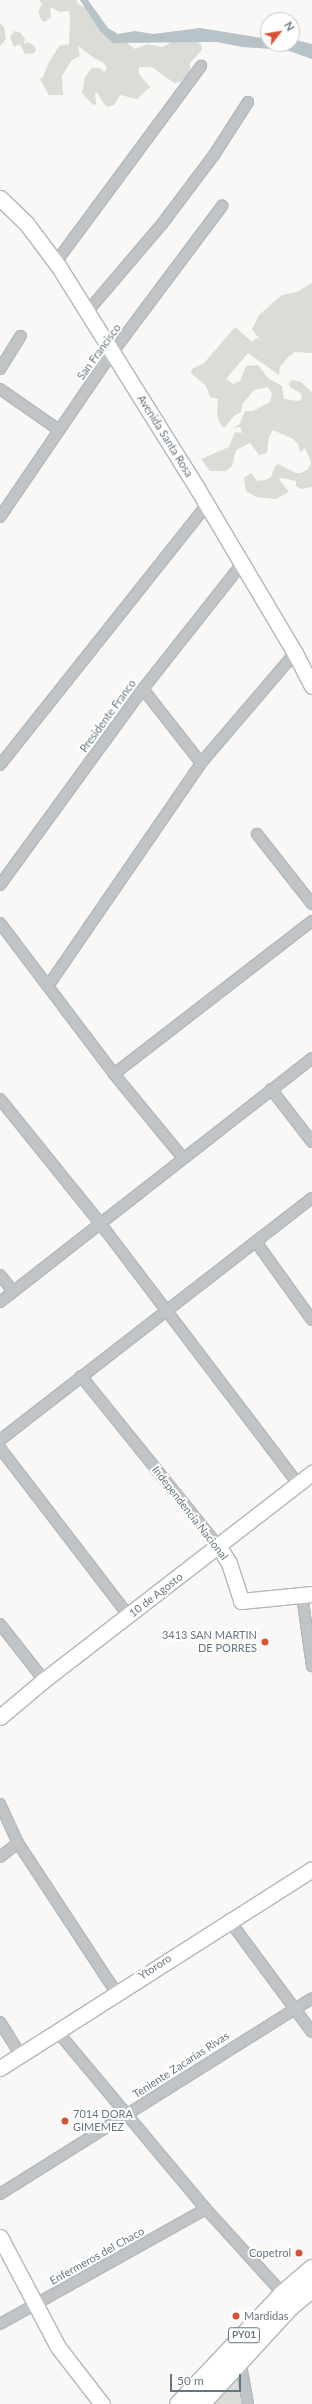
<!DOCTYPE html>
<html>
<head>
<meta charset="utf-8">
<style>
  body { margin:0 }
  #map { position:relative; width:312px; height:2404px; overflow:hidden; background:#f9f8f6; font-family:Lato,sans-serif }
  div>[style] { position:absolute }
  .green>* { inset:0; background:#d9ddd6 }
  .water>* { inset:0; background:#b7c3c7 }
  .roads { filter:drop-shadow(1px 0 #b2b8bc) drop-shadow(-1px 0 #b2b8bc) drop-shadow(0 1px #b2b8bc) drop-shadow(0 -1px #b2b8bc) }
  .street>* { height:10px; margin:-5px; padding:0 5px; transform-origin:5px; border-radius:5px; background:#c0c4c7 }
  .secondary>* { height:15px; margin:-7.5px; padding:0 7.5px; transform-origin:7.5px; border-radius:7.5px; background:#fff }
  .highway>* { height:19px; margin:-9.5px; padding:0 9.5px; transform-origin:9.5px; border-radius:9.5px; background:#fff }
  .dots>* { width:11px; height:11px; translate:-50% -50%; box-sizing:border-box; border:2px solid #fff; border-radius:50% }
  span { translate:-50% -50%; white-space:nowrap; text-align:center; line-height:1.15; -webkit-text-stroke:4px #fff; paint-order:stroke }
  .shield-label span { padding:1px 3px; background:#fff; border:1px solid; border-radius:3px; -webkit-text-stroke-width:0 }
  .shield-label { font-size:10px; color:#66767f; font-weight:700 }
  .street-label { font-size:11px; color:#66767f }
  .poi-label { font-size:11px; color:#66767f }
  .right { translate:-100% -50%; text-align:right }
  .left { translate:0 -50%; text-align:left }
  .north { position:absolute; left:260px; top:12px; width:40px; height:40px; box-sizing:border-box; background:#fff; border:1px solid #c2c8cc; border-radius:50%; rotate:59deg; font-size:11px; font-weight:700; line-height:16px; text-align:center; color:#66767f }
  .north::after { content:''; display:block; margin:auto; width:14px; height:18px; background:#d85236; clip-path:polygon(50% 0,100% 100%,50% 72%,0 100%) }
  .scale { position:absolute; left:170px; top:2374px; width:71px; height:18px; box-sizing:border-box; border:2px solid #66767f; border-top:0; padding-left:5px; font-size:12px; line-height:14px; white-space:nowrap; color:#66767f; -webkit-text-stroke:3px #fff; paint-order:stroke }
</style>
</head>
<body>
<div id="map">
  <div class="green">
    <i style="clip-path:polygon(39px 0,77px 0,78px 4px,86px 8px,93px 18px,135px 49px,148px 44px,162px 47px,172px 42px,195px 39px,201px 45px,202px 50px,190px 63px,190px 74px,180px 82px,174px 83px,152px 67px,139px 67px,139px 74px,150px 87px,137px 99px,120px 95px,114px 105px,108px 107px,104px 104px,97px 92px,95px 93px,96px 104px,93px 105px,82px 93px,85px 77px,92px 68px,100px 68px,104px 72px,107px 68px,104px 63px,94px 58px,78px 46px,80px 56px,72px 60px,62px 76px,63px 95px,49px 95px,40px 79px,43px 77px,48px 64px,59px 46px,69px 44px,70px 18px,69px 11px,60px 12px,50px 7px,51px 17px,45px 22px,42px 21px,38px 12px,42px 4px)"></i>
    <i style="clip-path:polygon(0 23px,4px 27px,6px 39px,0 46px)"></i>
    <i style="clip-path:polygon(14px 31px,21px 33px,25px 39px,24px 44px,28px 42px,34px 46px,36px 50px,34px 53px,25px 54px,20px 44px,14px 47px,10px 37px)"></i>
    <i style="clip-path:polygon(312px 283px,312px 353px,295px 352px,288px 357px,280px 367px,279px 375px,248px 353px,226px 379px,233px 384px,240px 381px,246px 366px,258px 365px,268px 378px,282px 386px,284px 399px,297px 401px,301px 400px,302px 396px,300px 393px,290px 387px,289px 383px,292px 380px,301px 382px,312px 392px,312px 487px,301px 489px,296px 486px,296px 481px,282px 478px,279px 479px,289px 492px,276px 499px,256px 497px,246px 491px,244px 478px,251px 473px,257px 481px,265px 480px,271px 477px,275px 466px,278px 464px,296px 473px,301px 473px,308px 469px,311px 462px,305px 448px,300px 452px,298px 444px,293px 439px,273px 430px,269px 437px,267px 453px,259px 455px,250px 443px,236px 450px,232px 466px,226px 471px,210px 471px,201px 459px,229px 447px,235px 432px,242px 433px,240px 427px,232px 428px,239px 425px,245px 411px,253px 411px,270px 402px,272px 394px,268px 387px,254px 390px,243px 403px,241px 412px,234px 416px,224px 428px,219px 422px,217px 414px,218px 399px,210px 397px,206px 386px,191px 373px,192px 369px,204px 363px,235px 327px,252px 342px,256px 338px,260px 340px,252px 329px,259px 315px,282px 295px,297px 292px)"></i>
    <i style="clip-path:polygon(236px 2370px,241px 2404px,204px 2404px)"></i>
  </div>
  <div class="water">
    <i style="clip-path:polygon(80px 0,88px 0,108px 28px,118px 34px,135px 31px,153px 34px,200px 28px,268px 39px,268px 44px,292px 44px,292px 39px,312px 44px,312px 59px,286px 50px,242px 47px,217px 42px,113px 43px,100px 31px)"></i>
  </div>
  <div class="roads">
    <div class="street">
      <i style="left:56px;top:262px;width:244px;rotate:-53.5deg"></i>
      <i style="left:87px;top:312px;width:116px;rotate:-49.6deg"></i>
      <i style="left:162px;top:224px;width:86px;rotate:-53deg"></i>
      <i style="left:214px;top:155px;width:63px;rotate:-57.3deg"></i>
      <i style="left:0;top:369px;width:39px;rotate:-58deg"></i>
      <i style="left:0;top:389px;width:72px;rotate:34.8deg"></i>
      <i style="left:0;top:517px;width:199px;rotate:-55.7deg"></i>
      <i style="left:112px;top:353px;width:184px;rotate:-53.2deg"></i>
      <i style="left:143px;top:689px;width:94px;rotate:51.9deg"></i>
      <i style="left:0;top:765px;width:331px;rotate:-51.5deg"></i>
      <i style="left:257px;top:834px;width:89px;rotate:51.8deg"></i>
      <i style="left:0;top:885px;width:243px;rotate:-53.9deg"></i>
      <i style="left:143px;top:689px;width:158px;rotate:-51.7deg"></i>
      <i style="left:0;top:923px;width:189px;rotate:52.9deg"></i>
      <i style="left:114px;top:1074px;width:109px;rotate:50.6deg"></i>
      <i style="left:48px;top:986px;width:270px;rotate:-55.5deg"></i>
      <i style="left:201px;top:763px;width:145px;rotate:-49.5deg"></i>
      <i style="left:114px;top:1074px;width:250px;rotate:-37.7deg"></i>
      <i style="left:271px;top:1089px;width:67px;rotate:52.3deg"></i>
      <i style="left:0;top:1099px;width:159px;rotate:51.1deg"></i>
      <i style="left:100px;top:1223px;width:328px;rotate:52.8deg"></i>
      <i style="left:256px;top:1242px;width:96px;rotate:54.3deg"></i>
      <i style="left:0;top:1275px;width:21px;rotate:51deg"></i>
      <i style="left:0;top:1302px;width:396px;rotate:-38deg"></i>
      <i style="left:81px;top:1376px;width:220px;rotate:51.1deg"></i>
      <i style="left:0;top:1440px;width:395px;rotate:-37.8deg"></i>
      <i style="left:0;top:1448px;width:212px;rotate:52.5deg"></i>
      <i style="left:302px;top:1595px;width:72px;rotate:82deg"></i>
      <i style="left:0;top:1624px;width:71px;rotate:51.8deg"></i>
      <i style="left:0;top:1804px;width:43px;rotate:65.2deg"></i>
      <i style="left:18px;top:1843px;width:178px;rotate:56.7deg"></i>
      <i style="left:0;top:1857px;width:23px;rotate:-38deg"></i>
      <i style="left:229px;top:1920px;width:139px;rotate:53.5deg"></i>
      <i style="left:0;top:2022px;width:38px;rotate:58deg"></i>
      <i style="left:57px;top:2031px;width:232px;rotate:50.1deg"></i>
      <i style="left:206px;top:2209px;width:115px;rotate:47.8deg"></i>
      <i style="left:0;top:2194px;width:368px;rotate:-32.1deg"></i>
      <i style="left:0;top:2324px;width:236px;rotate:-29.2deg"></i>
      <i style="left:240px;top:2360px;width:45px;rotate:79.7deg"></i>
    </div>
    <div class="secondary">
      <i style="left:0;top:198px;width:36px;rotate:44deg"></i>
      <i style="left:26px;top:223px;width:55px;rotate:53.1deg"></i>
      <i style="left:59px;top:267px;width:261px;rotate:58deg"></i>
      <i style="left:197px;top:488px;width:192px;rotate:59.3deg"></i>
      <i style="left:295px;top:653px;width:37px;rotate:63deg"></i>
      <i style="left:219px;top:1547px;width:19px;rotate:58deg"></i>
      <i style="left:229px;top:1563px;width:40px;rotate:72deg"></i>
      <i style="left:241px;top:1601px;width:71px;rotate:-5.6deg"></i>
      <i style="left:0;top:1717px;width:57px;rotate:-40.1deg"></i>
      <i style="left:44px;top:1680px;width:339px;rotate:-37.7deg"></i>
      <i style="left:0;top:2068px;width:370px;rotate:-32.5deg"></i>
      <i style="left:0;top:2237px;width:124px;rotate:62.2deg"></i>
      <i style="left:58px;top:2347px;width:72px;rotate:52.3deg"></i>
    </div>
    <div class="highway">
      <i style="left:179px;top:2404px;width:151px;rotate:-46.6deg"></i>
      <i style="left:283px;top:2294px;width:38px;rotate:-41deg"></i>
      <i style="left:199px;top:2404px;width:134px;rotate:-47.4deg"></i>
      <i style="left:290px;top:2305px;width:28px;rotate:-39deg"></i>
    </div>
  </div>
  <div class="dots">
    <i style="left:265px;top:1642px;background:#d85236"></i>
    <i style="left:65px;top:2121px;background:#d85236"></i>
    <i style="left:299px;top:2253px;background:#d85236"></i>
    <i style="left:236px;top:2316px;background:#d85236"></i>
  </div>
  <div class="shield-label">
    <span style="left:244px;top:2335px">PY01</span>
  </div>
  <div class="street-label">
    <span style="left:99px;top:352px;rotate:-54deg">San Francisco</span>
    <span style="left:165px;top:436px;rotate:58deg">Avenida Santa Rosa</span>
    <span style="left:108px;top:716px;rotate:-54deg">Presidente Franco</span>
    <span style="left:190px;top:1513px;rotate:52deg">Independencia Nacional</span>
    <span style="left:156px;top:1595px;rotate:-38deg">10 de Agosto</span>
    <span style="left:155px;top:1967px;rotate:-33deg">Ytororo</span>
    <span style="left:181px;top:2065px;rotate:-33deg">Teniente Zacarías Rivas</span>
    <span style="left:97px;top:2256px;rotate:-29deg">Enfermeros del Chaco</span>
  </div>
  <div class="poi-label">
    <span class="right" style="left:257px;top:1642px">3413 SAN MARTIN<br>DE PORRES</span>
    <span class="left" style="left:73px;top:2121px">7014 DORA<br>GIMEMEZ</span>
    <span class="right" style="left:291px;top:2253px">Copetrol</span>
    <span class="left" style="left:244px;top:2316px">Mardidas</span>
  </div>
  <div class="north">N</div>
  <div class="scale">50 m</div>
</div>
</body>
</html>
